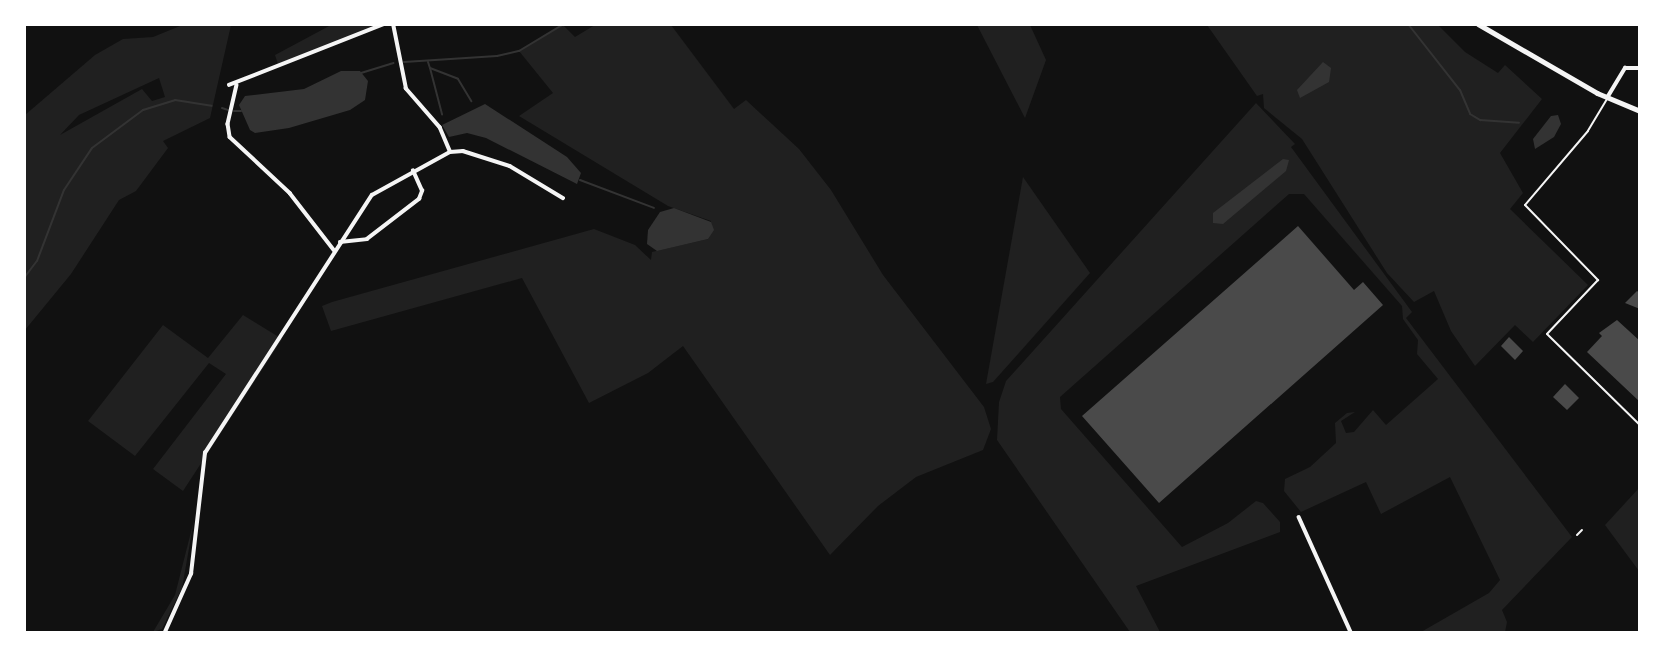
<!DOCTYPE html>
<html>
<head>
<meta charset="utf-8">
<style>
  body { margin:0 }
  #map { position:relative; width:1664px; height:657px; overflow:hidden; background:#111; font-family:"DM Sans",sans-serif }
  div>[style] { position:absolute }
  .green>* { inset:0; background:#202020 }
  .water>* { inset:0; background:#333 }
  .stream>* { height:2px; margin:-1px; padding:0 1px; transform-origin:1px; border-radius:1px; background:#333 }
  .building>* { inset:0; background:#4a4a4a }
  .path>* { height:2px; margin:-1px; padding:0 1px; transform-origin:1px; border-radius:1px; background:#f5f5f5 }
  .service>* { height:2px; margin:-1px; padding:0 1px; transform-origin:1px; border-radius:1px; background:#f5f5f5 }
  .minor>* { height:3.5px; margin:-1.75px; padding:0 1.75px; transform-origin:1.75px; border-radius:1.75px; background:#f5f5f5 }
  .tertiary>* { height:5px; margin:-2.5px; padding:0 2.5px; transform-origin:2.5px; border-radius:2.5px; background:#f5f5f5 }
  span { translate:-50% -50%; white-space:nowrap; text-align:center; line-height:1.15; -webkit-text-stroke:5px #fff; paint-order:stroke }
  .frame { position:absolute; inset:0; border:26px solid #fff; pointer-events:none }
</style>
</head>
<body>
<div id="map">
  <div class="green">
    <i style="clip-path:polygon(evenodd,185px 24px,231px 25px,210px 118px,163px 141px,168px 148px,136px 191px,119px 200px,71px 274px,25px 330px,25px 115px,95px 55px,123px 39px,153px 37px,185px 24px,159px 78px,165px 97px,152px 101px,142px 89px,60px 135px,79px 115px,159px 78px)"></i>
    <i style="clip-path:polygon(331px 25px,375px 25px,278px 64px,275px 55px)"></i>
    <i style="clip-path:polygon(563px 25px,575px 37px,595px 25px,671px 25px,734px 109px,746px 100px,799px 149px,831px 190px,883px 275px,984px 407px,991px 429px,983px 450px,916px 477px,878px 506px,830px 555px,683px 346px,648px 373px,589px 403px,522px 278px,331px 331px,322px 306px,332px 302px,594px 229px,635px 245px,651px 260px,652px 252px,708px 239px,711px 221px,668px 206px,519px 116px,553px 93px,519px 51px)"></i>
    <i style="clip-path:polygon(977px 25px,1030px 25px,1046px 60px,1025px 118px)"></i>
    <i style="clip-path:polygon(1207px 25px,1438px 25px,1465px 52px,1498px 73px,1505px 65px,1542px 99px,1500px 153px,1523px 193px,1510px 209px,1588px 285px,1533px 342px,1515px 325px,1475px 366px,1451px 331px,1434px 291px,1414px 302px,1387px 273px,1302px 139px,1264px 108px,1263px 94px,1257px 96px)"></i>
    <i style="clip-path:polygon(1256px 103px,1295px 144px,1291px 147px,1412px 312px,1406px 318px,1572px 537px,1502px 610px,1507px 622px,1505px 632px,1421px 632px,1489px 593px,1500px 580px,1450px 477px,1381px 514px,1366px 482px,1301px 512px,1284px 491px,1285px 479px,1310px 467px,1336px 443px,1335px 423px,1347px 413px,1355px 412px,1341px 421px,1346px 433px,1354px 432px,1373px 410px,1386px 425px,1438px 379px,1417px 354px,1418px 340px,1403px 319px,1402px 306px,1304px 194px,1289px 194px,1060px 397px,1061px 409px,1182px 547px,1228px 523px,1256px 501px,1263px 503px,1280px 522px,1280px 532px,1136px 586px,1160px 632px,1130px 632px,997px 440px,999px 402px,1006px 381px)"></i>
    <i style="clip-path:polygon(1023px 177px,1090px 273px,993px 382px,986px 384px)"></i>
    <i style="clip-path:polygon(243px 315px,282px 339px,183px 491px,153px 469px,226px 374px,209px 363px,135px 456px,88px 421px,163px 325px,208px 358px)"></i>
    <i style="clip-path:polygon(1639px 488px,1639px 571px,1605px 525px)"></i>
    <i style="clip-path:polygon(194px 520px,182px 588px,162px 629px,153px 632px,175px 595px)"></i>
  </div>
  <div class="water">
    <i style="clip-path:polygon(1323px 62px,1331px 68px,1329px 82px,1300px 98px,1297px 90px)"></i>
    <i style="clip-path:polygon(341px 71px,360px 71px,368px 81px,365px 100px,350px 110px,289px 128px,255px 133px,250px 130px,239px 105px,245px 96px,304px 89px)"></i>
    <i style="clip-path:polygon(485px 104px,567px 157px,581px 173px,577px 184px,486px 138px,467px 133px,449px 137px,442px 125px)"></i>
    <i style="clip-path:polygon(1558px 115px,1561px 124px,1554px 137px,1535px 149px,1533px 139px,1551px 116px)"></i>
    <i style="clip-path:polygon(1283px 159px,1289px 160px,1286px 171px,1223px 224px,1213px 223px,1213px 213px)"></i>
    <i style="clip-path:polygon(674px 208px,711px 222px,714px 230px,708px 239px,657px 251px,647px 244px,648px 230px,660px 212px)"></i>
  </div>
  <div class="stream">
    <i style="left:1408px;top:24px;width:84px;rotate:51.8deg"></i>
    <i style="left:1460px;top:90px;width:26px;rotate:67deg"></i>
    <i style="left:1470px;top:114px;width:12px;rotate:31deg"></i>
    <i style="left:1480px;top:120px;width:39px;rotate:4deg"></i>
    <i style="left:404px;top:62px;width:93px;rotate:-3.7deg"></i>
    <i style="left:497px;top:56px;width:23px;rotate:-13deg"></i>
    <i style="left:519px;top:51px;width:52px;rotate:-31deg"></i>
    <i style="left:428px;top:62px;width:6px;rotate:72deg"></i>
    <i style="left:430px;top:68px;width:30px;rotate:21deg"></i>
    <i style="left:458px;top:79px;width:26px;rotate:59deg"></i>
    <i style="left:430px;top:68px;width:48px;rotate:75.4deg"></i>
    <i style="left:361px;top:73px;width:34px;rotate:-17deg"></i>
    <i style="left:222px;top:108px;width:6px;rotate:18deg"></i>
    <i style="left:234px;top:111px;width:7px"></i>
    <i style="left:580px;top:180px;width:79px;rotate:20.7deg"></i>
    <i style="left:24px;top:278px;width:21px;rotate:-53deg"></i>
    <i style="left:37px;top:261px;width:76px;rotate:-69.2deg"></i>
    <i style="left:64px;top:190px;width:50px;rotate:-56.3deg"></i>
    <i style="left:92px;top:148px;width:64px;rotate:-36.7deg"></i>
    <i style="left:143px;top:110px;width:34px;rotate:-17deg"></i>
    <i style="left:175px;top:100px;width:37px;rotate:9deg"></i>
  </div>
  <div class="building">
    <i style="clip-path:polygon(1298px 226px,1354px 290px,1363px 282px,1383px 305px,1159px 503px,1082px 416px)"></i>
    <i style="clip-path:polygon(1637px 291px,1640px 293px,1640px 309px,1625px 303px)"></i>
    <i style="clip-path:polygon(1617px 320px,1640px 341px,1640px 402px,1587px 352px,1602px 336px,1599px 333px)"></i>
    <i style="clip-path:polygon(1509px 337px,1523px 351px,1515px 360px,1501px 346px)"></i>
    <i style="clip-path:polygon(1565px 384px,1579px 398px,1567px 410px,1553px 397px)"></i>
  </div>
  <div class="path">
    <i style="left:1577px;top:535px;width:7px;rotate:-45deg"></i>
  </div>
  <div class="service">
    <i style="left:1607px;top:99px;width:37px;rotate:121deg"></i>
    <i style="left:1588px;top:131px;width:97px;rotate:130.4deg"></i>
    <i style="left:1525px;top:205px;width:105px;rotate:45.8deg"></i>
    <i style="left:1598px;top:280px;width:74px;rotate:133.4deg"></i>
    <i style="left:1547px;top:334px;width:130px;rotate:44.4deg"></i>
  </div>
  <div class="minor">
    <i style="left:229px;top:85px;width:167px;rotate:-21.5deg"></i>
    <i style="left:237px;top:85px;width:40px;rotate:103deg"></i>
    <i style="left:228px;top:124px;width:13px;rotate:81deg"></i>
    <i style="left:230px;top:137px;width:82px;rotate:43deg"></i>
    <i style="left:290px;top:193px;width:72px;rotate:52.3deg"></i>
    <i style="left:1607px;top:98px;width:35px;rotate:-59deg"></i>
    <i style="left:1625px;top:68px;width:15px"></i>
    <i style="left:450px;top:152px;width:13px;rotate:-4deg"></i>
    <i style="left:463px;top:151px;width:49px;rotate:17.7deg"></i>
    <i style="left:510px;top:166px;width:62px;rotate:31.1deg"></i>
    <i style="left:340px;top:242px;width:27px;rotate:-6deg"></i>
    <i style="left:367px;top:239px;width:66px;rotate:-37.6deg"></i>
    <i style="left:419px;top:199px;width:9px;rotate:-69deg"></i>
    <i style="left:422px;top:191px;width:22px;rotate:-114deg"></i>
    <i style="left:1299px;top:517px;width:126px;rotate:65.7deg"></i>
    <i style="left:165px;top:632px;width:64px;rotate:-65.9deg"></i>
    <i style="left:191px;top:574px;width:122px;rotate:-83.4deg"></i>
    <i style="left:205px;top:453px;width:307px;rotate:-57.1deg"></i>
    <i style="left:372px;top:195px;width:89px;rotate:-28.9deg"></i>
    <i style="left:450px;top:152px;width:26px;rotate:-113deg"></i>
    <i style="left:440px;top:128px;width:52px;rotate:-131.1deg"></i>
    <i style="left:406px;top:89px;width:66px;rotate:-101.3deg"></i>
  </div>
  <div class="tertiary">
    <i style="left:1478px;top:24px;width:138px;rotate:30.1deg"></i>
    <i style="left:1597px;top:93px;width:47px;rotate:22.7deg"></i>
  </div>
  <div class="frame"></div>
</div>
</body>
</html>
